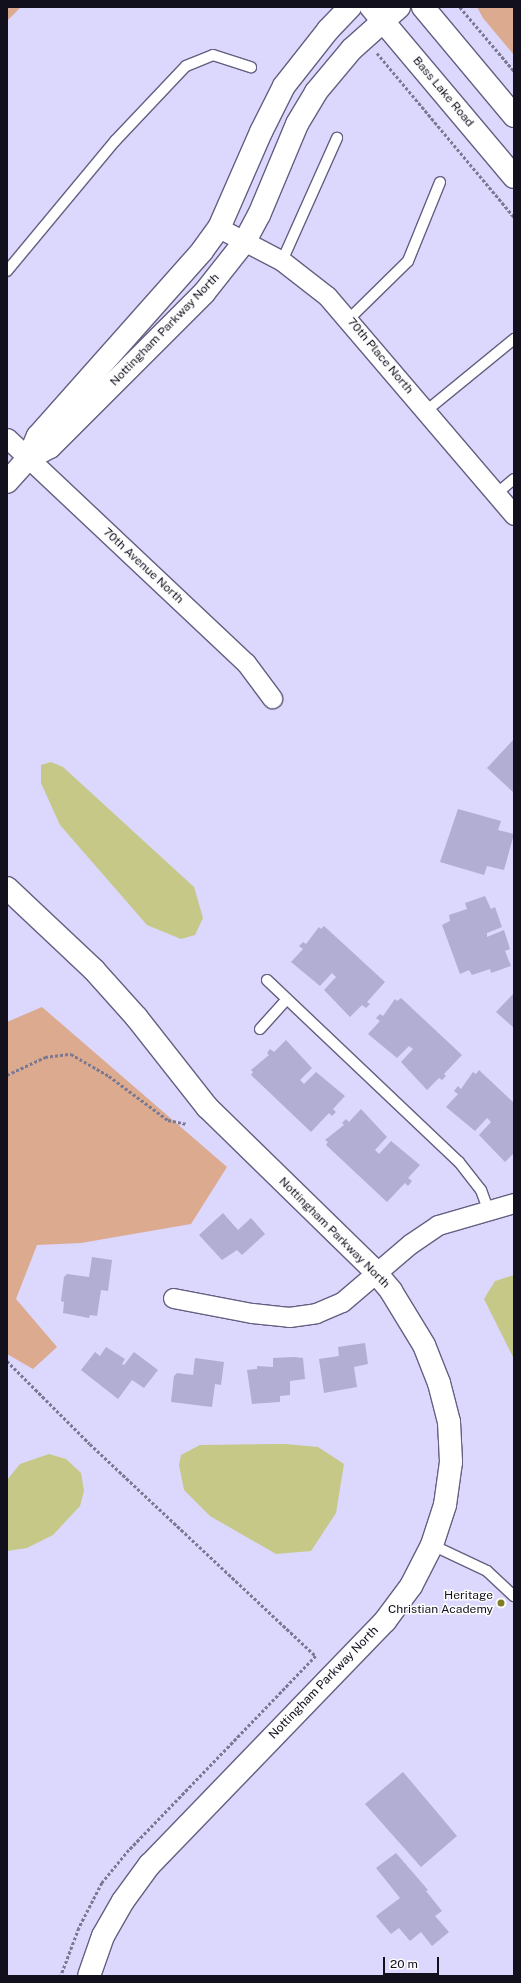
<!DOCTYPE html>
<html>
<head>
<meta charset="utf-8">
<style>
  body { margin:0 }
  #map { position:relative; width:521px; height:1983px; overflow:hidden; background:#dbd7fd; font-family:"Public Sans",sans-serif }
  div>[style] { position:absolute }
  .green>* { inset:0; background:#dcaa8e }
  .water>* { inset:0; background:#c5c886 }
  .building>* { inset:0; background:#b2add2 }
  .path>* { height:2.5px; margin-top:-1.25px; transform-origin:0; background:repeating-linear-gradient(90deg,#7c7993 0 3px,transparent 0 5px) }
  .roads { filter:drop-shadow(1px 0 #646081) drop-shadow(-1px 0 #646081) drop-shadow(0 1px #646081) drop-shadow(0 -1px #646081) }
  .service>* { height:10px; margin:-5px; padding:0 5px; transform-origin:5px; border-radius:5px; background:#fff }
  .minor>* { height:19px; margin:-9.5px; padding:0 9.5px; transform-origin:9.5px; border-radius:9.5px; background:#fff }
  .tertiary>* { height:22px; margin:-11px; padding:0 11px; transform-origin:11px; border-radius:11px; background:#fff }
  .secondary>* { height:22px; margin:-11px; padding:0 11px; transform-origin:11px; border-radius:11px; background:#fff }
  .dots>* { width:11px; height:11px; translate:-50% -50%; box-sizing:border-box; border:2px solid #fdfdfd; border-radius:50% }
  span { translate:-50% -50%; white-space:nowrap; text-align:center; line-height:1.15; -webkit-text-stroke:3px #fdfdfd; paint-order:stroke }
  .street-label { font-size:12px; color:#12101d }
  .poi-label { font-size:12px; color:#12101d }
  .right { translate:-100% -50%; text-align:right }
  .frame { position:absolute; inset:0; border:8px solid #12101d; pointer-events:none }
  .scale { position:absolute; left:383px; top:1957px; width:56px; height:18px; box-sizing:border-box; border:2px solid #12101d; border-top:0; padding-left:5px; font-size:12px; line-height:14px; white-space:nowrap; color:#12101d; -webkit-text-stroke:3px #fdfdfd; paint-order:stroke }
</style>
</head>
<body>
<div id="map">
  <div class="green">
    <i style="clip-path:polygon(7px 7px,21px 7px,7px 21px)"></i>
    <i style="clip-path:polygon(477px 7px,514px 7px,514px 55px,483px 18px)"></i>
    <i style="clip-path:polygon(42px 1007px,227px 1167px,191px 1224px,81px 1243px,37px 1245px,16px 1299px,57px 1347px,33px 1369px,7px 1354px,7px 1022px)"></i>
  </div>
  <div class="water">
    <i style="clip-path:polygon(51px 762px,63px 767px,194px 887px,203px 918px,195px 935px,181px 939px,147px 925px,60px 825px,41px 783px,41px 765px)"></i>
    <i style="clip-path:polygon(514px 1275px,514px 1359px,484px 1299px,495px 1281px)"></i>
    <i style="clip-path:polygon(285px 1444px,318px 1447px,344px 1464px,336px 1513px,311px 1551px,276px 1554px,210px 1516px,184px 1490px,179px 1465px,181px 1455px,200px 1445px)"></i>
    <i style="clip-path:polygon(49px 1454px,66px 1459px,81px 1473px,84px 1491px,80px 1506px,53px 1535px,27px 1548px,7px 1551px,7px 1480px,20px 1464px)"></i>
  </div>
  <div class="building">
    <i style="clip-path:polygon(514px 739px,514px 793px,487px 768px)"></i>
    <i style="clip-path:polygon(458px 809px,501px 821px,498px 830px,514px 834px,504px 870px,487px 866px,484px 875px,440px 862px)"></i>
    <i style="clip-path:polygon(485px 896px,491px 909px,495px 907px,502px 927px,487px 933px,487px 937px,504px 930px,510px 949px,505px 951px,511px 966px,491px 973px,490px 969px,472px 975px,469px 970px,460px 974px,442px 925px,450px 921px,449px 915px,467px 909px,465px 903px)"></i>
    <i style="clip-path:polygon(324px 926px,385px 982px,367px 1002px,370px 1004px,366px 1008px,362px 1005px,350px 1017px,324px 990px,336px 977px,332px 973px,320px 986px,291px 962px,303px 949px,299px 946px,303px 942px,306px 944px,319px 927px,321px 929px)"></i>
    <i style="clip-path:polygon(514px 993px,514px 1028px,496px 1012px)"></i>
    <i style="clip-path:polygon(401px 998px,462px 1055px,444px 1074px,446px 1076px,442px 1080px,439px 1078px,427px 1090px,401px 1062px,413px 1049px,409px 1046px,397px 1058px,368px 1034px,380px 1021px,376px 1018px,380px 1014px,383px 1016px,395px 999px,397px 1001px)"></i>
    <i style="clip-path:polygon(286px 1040px,312px 1068px,300px 1080px,304px 1084px,316px 1072px,345px 1096px,333px 1109px,336px 1112px,332px 1116px,329px 1113px,311px 1132px,251px 1075px,253px 1072px,251px 1070px,269px 1055px,267px 1053px,270px 1049px,274px 1052px)"></i>
    <i style="clip-path:polygon(479px 1070px,514px 1103px,514px 1153px,505px 1162px,479px 1135px,491px 1122px,487px 1118px,475px 1131px,446px 1107px,458px 1094px,454px 1091px,458px 1086px,461px 1089px,473px 1072px,476px 1074px)"></i>
    <i style="clip-path:polygon(361px 1109px,387px 1137px,375px 1150px,379px 1154px,391px 1141px,420px 1165px,408px 1178px,412px 1181px,408px 1186px,405px 1183px,387px 1202px,326px 1145px,328px 1142px,325px 1140px,344px 1125px,342px 1123px,346px 1119px,349px 1122px)"></i>
    <i style="clip-path:polygon(223px 1213px,238px 1230px,251px 1218px,265px 1234px,242px 1255px,237px 1250px,222px 1260px,199px 1235px)"></i>
    <i style="clip-path:polygon(92px 1257px,112px 1260px,108px 1291px,101px 1290px,97px 1316px,90px 1315px,89px 1318px,63px 1313px,64px 1302px,61px 1301px,64px 1277px,67px 1274px,89px 1277px)"></i>
    <i style="clip-path:polygon(365px 1343px,368px 1364px,354px 1367px,357px 1387px,324px 1393px,319px 1359px,339px 1356px,338px 1347px)"></i>
    <i style="clip-path:polygon(106px 1347px,125px 1359px,122px 1364px,124px 1365px,134px 1352px,158px 1370px,144px 1388px,132px 1380px,118px 1399px,81px 1370px,95px 1352px,100px 1356px)"></i>
    <i style="clip-path:polygon(294px 1357px,303px 1358px,305px 1379px,290px 1381px,290px 1395px,280px 1396px,280px 1402px,252px 1404px,247px 1370px,257px 1369px,257px 1366px,273px 1367px,273px 1358px)"></i>
    <i style="clip-path:polygon(195px 1358px,224px 1362px,221px 1385px,215px 1384px,212px 1407px,171px 1402px,174px 1376px,177px 1373px,193px 1375px)"></i>
    <i style="clip-path:polygon(403px 1772px,457px 1836px,421px 1867px,365px 1804px)"></i>
    <i style="clip-path:polygon(396px 1853px,428px 1890px,426px 1891px,442px 1911px,435px 1916px,449px 1932px,432px 1946px,421px 1932px,410px 1941px,399px 1928px,391px 1934px,376px 1916px,400px 1898px,376px 1868px)"></i>
  </div>
  <div class="path">
    <i style="left:460px;top:7px;width:84px;rotate:49.8deg"></i>
    <i style="left:377px;top:53px;width:214px;rotate:50.1deg"></i>
    <i style="left:7px;top:1075px;width:42px;rotate:-25.3deg"></i>
    <i style="left:45px;top:1057px;width:26px;rotate:-7deg"></i>
    <i style="left:71px;top:1054px;width:44px;rotate:30.1deg"></i>
    <i style="left:109px;top:1076px;width:74px;rotate:36.7deg"></i>
    <i style="left:168px;top:1120px;width:19px;rotate:12deg"></i>
    <i style="left:7px;top:1361px;width:117px;rotate:45deg"></i>
    <i style="left:90px;top:1444px;width:310px;rotate:43.2deg"></i>
    <i style="left:316px;top:1656px;width:269px;rotate:133.9deg"></i>
    <i style="left:129px;top:1850px;width:43px;rotate:129.3deg"></i>
    <i style="left:102px;top:1883px;width:51px;rotate:117.1deg"></i>
    <i style="left:79px;top:1928px;width:51px;rotate:110.6deg"></i>
  </div>
  <div class="roads">
    <div class="service">
      <i style="left:282px;top:261px;width:135px;rotate:-65.9deg"></i>
      <i style="left:7px;top:271px;width:169px;rotate:-50.3deg"></i>
      <i style="left:115px;top:141px;width:103px;rotate:-46.6deg"></i>
      <i style="left:186px;top:66px;width:29px;rotate:-22deg"></i>
      <i style="left:213px;top:55px;width:40px;rotate:18deg"></i>
      <i style="left:349px;top:319px;width:83px;rotate:-44.5deg"></i>
      <i style="left:408px;top:261px;width:85px;rotate:-67.9deg"></i>
      <i style="left:426px;top:411px;width:114px;rotate:-39.3deg"></i>
      <i style="left:496px;top:494px;width:23px;rotate:-40deg"></i>
      <i style="left:267px;top:980px;width:265px;rotate:43.5deg"></i>
      <i style="left:459px;top:1162px;width:36px;rotate:52deg"></i>
      <i style="left:481px;top:1190px;width:20px;rotate:70deg"></i>
      <i style="left:260px;top:1029px;width:40px;rotate:-48deg"></i>
      <i style="left:432px;top:1545px;width:61px;rotate:25.3deg"></i>
      <i style="left:487px;top:1571px;width:37px;rotate:43deg"></i>
    </div>
    <div class="minor">
      <i style="left:219px;top:228px;width:71px;rotate:27.6deg"></i>
      <i style="left:282px;top:261px;width:57px;rotate:37.9deg"></i>
      <i style="left:327px;top:296px;width:288px;rotate:49.5deg"></i>
      <i style="left:7px;top:438px;width:328px;rotate:43.3deg"></i>
      <i style="left:246px;top:663px;width:44px;rotate:53.4deg"></i>
      <i style="left:173px;top:1298px;width:80px;rotate:10.8deg"></i>
      <i style="left:252px;top:1313px;width:37px;rotate:6deg"></i>
      <i style="left:289px;top:1317px;width:27px;rotate:-8deg"></i>
      <i style="left:316px;top:1313px;width:28px;rotate:-23deg"></i>
      <i style="left:342px;top:1302px;width:89px;rotate:-40.5deg"></i>
      <i style="left:410px;top:1244px;width:34px;rotate:-34deg"></i>
      <i style="left:438px;top:1225px;width:79px;rotate:-16.1deg"></i>
    </div>
    <div class="tertiary">
      <i style="left:28px;top:459px;width:25px;rotate:-67deg"></i>
      <i style="left:38px;top:436px;width:247px;rotate:-48.4deg"></i>
      <i style="left:202px;top:251px;width:29px;rotate:-54deg"></i>
      <i style="left:219px;top:228px;width:105px;rotate:-66.4deg"></i>
      <i style="left:261px;top:132px;width:51px;rotate:-63.4deg"></i>
      <i style="left:284px;top:86px;width:71px;rotate:-51.8deg"></i>
      <i style="left:328px;top:30px;width:32px;rotate:-46deg"></i>
      <i style="left:7px;top:482px;width:31px;rotate:-48deg"></i>
      <i style="left:28px;top:459px;width:25px;rotate:-29deg"></i>
      <i style="left:50px;top:447px;width:218px;rotate:-45deg"></i>
      <i style="left:204px;top:293px;width:66px;rotate:-51.7deg"></i>
      <i style="left:245px;top:241px;width:30px;rotate:-62deg"></i>
      <i style="left:259px;top:215px;width:99px;rotate:-67.3deg"></i>
      <i style="left:297px;top:124px;width:37px;rotate:-59deg"></i>
      <i style="left:316px;top:92px;width:56px;rotate:-50.1deg"></i>
      <i style="left:352px;top:49px;width:63px;rotate:-41.8deg"></i>
      <i style="left:7px;top:888px;width:120px;rotate:43.3deg"></i>
      <i style="left:94px;top:970px;width:64px;rotate:48.1deg"></i>
      <i style="left:137px;top:1018px;width:113px;rotate:51.8deg"></i>
      <i style="left:207px;top:1107px;width:231px;rotate:44.3deg"></i>
      <i style="left:372px;top:1268px;width:30px;rotate:50deg"></i>
      <i style="left:391px;top:1291px;width:63px;rotate:58.6deg"></i>
      <i style="left:424px;top:1345px;width:41px;rotate:68.5deg"></i>
      <i style="left:439px;top:1383px;width:40px;rotate:75.6deg"></i>
      <i style="left:449px;top:1422px;width:40px;rotate:87.1deg"></i>
      <i style="left:451px;top:1462px;width:43px;rotate:97.9deg"></i>
      <i style="left:445px;top:1505px;width:42px;rotate:108deg"></i>
      <i style="left:432px;top:1545px;width:46px;rotate:117.1deg"></i>
      <i style="left:411px;top:1586px;width:44px;rotate:126.6deg"></i>
      <i style="left:385px;top:1621px;width:338px;rotate:134deg"></i>
      <i style="left:150px;top:1864px;width:46px;rotate:126.1deg"></i>
      <i style="left:123px;top:1901px;width:40px;rotate:119.7deg"></i>
      <i style="left:103px;top:1936px;width:42px;rotate:109.3deg"></i>
    </div>
    <div class="secondary">
      <i style="left:371px;top:7px;width:222px;rotate:49.9deg"></i>
      <i style="left:423px;top:7px;width:142px;rotate:50.1deg"></i>
    </div>
  </div>
  <div class="dots">
    <i style="left:501px;top:1603px;background:#7d7e27"></i>
  </div>
  <div class="street-label">
    <span style="left:443px;top:92px;rotate:50deg">Bass Lake Road</span>
    <span style="left:165px;top:330px;rotate:-46deg">Nottingham Parkway North</span>
    <span style="left:380px;top:356px;rotate:50deg">70th Place North</span>
    <span style="left:143px;top:566px;rotate:43deg">70th Avenue North</span>
    <span style="left:334px;top:1233px;rotate:45deg">Nottingham Parkway North</span>
    <span style="left:324px;top:1683px;rotate:-46deg">Nottingham Parkway North</span>
  </div>
  <div class="poi-label">
    <span class="right" style="left:493px;top:1603px">Heritage<br>Christian Academy</span>
  </div>
  <div class="frame"></div>
  <div class="scale">20 m</div>
</div>
</body>
</html>
